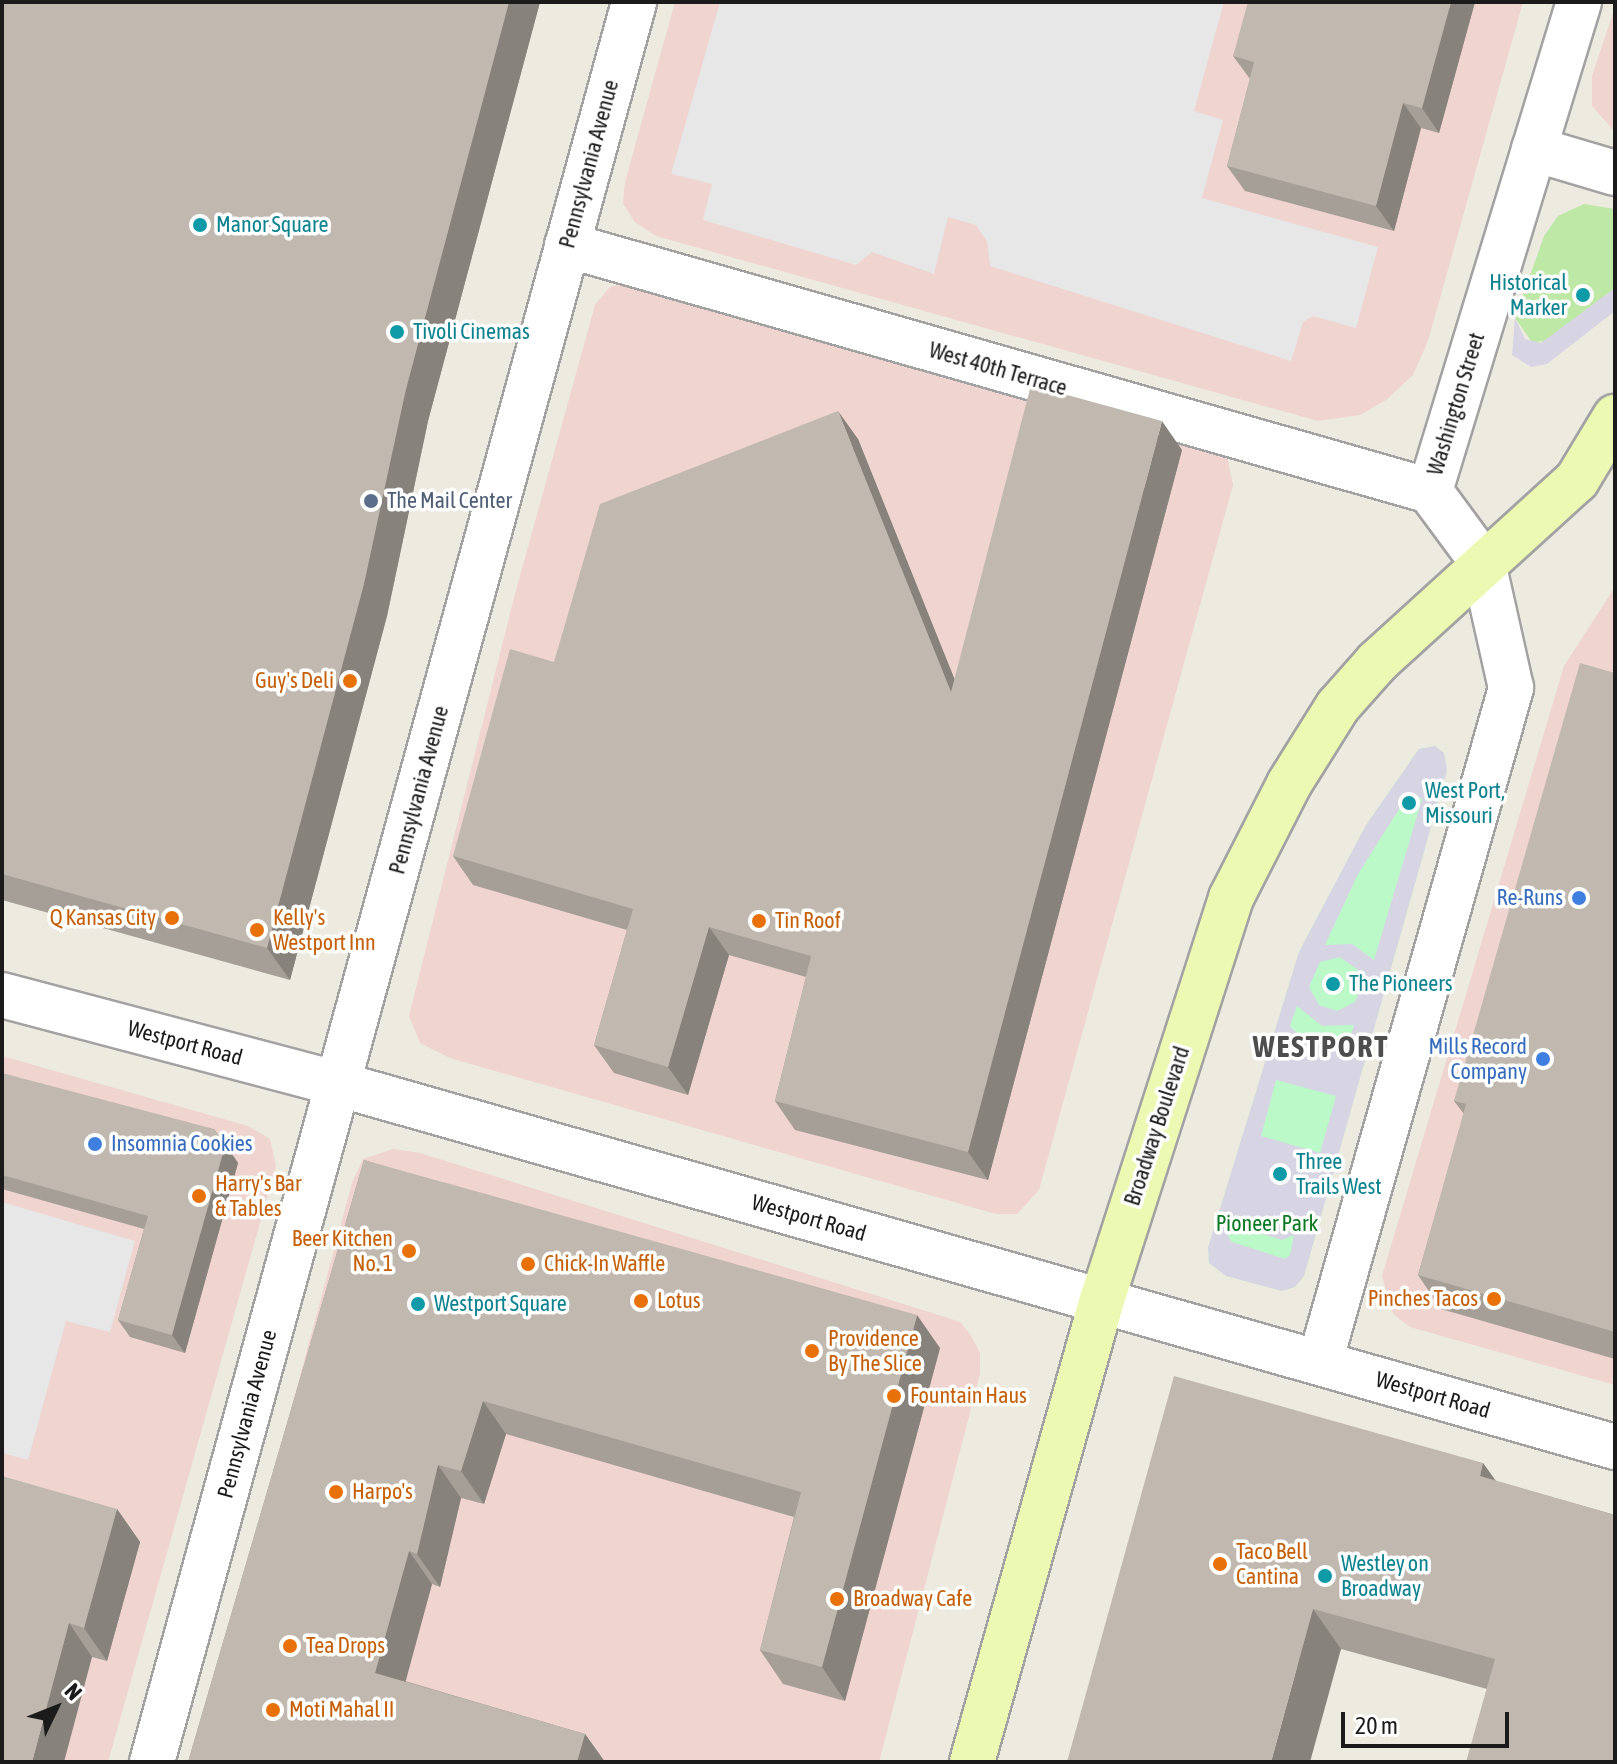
<!DOCTYPE html>
<html>
<head>
<meta charset="utf-8">
<style>
  body { margin:0 }
  #map { position:relative; width:1617px; height:1764px; overflow:hidden; background:#edeae0; font-family:"Asap Condensed",sans-serif }
  div>[style] { position:absolute }
  .commercial>* { inset:0; background:#efd4cf }
  .grass>* { inset:0; background:#bde8a5 }
  .park>* { inset:0; background:#bbf9c8 }
  .parking>* { inset:0; background:#e7e7e7 }
  .plaza>* { inset:0; background:#d7d5e3 }
  .roads { filter:drop-shadow(2px 0 #a2a2a2) drop-shadow(-2px 0 #a2a2a2) drop-shadow(0 2px #a2a2a2) drop-shadow(0 -2px #a2a2a2) }
  .minor>* { height:44px; margin:-22px; padding:0 22px; transform-origin:22px; border-radius:22px; background:#fff }
  .secondary>* { height:44px; margin:-22px; padding:0 22px; transform-origin:22px; border-radius:22px; background:#ecf9b2 }
  .wall>* { inset:0; background:#a69f97 }
  .shaded-wall>* { inset:0; background:#87827b }
  .building>* { inset:0; background:#c1b9b0 }
  .dots>* { width:22px; height:22px; translate:-50% -50%; box-sizing:border-box; border:4px solid #fff; border-radius:50% }
  span { translate:-50% -50%; white-space:nowrap; text-align:center; line-height:1.15; -webkit-text-stroke:7px #fff; paint-order:stroke }
  .street-label { font-size:22px; color:#1b1b1b }
  .culture-label { font-size:22px; color:#0d838f }
  .left { translate:0 -50%; text-align:left }
  .right { translate:-100% -50%; text-align:right }
  .service-label { font-size:22px; color:#4e5e75 }
  .food-label { font-size:22px; color:#c56008 }
  .shop-label { font-size:22px; color:#366cbe }
  .park-label { font-size:22px; color:#0b7822 }
  .district-label { font-size:30px; color:#4e4e4e; font-weight:700; letter-spacing:2px }
  .frame { position:absolute; inset:0; border:4px solid #1b1b1b; pointer-events:none }
  .north { position:absolute; left:16px; top:1668px; width:80px; height:80px; -webkit-text-stroke:6px #fff; paint-order:stroke; rotate:47deg; font-size:22px; font-weight:700; line-height:32px; text-align:center; color:#1b1b1b }
  .north::after { content:''; display:block; margin:auto; width:28px; height:36px; background:#1b1b1b; clip-path:polygon(50% 0,100% 100%,50% 72%,0 100%) }
  .scale { position:absolute; left:1341px; top:1712px; width:168px; height:36px; box-sizing:border-box; border:4px solid #1b1b1b; border-top:0; padding-left:10px; font-size:24px; line-height:28px; white-space:nowrap; color:#1b1b1b; -webkit-text-stroke:6px #fff; paint-order:stroke }
</style>
</head>
<body>
<div id="map">
  <div class="commercial">
    <i style="clip-path:polygon(675px 2px,1523px 2px,1428px 341px,1413px 375px,1386px 400px,1360px 415px,1318px 421px,656px 236px,635px 222px,623px 204px,625px 182px)"></i>
    <i style="clip-path:polygon(1615px 7px,1615px 132px,1592px 106px,1592px 76px)"></i>
    <i style="clip-path:polygon(630px 283px,1227px 456px,1233px 485px,1039px 1190px,1017px 1214px,996px 1214px,450px 1058px,420px 1043px,409px 1016px,515px 594px,595px 305px,610px 287px)"></i>
    <i style="clip-path:polygon(1615px 587px,1615px 1385px,1410px 1327px,1393px 1314px,1382px 1276px,1564px 666px)"></i>
    <i style="clip-path:polygon(2px 1056px,248px 1126px,270px 1139px,276px 1166px,108px 1762px,2px 1762px)"></i>
    <i style="clip-path:polygon(393px 1149px,420px 1153px,945px 1317px,960px 1322px,970px 1334px,980px 1353px,980px 1374px,879px 1762px,196px 1762px,352px 1183px,363px 1159px)"></i>
  </div>
  <div class="grass">
    <i style="clip-path:polygon(1584px 204px,1615px 209px,1615px 288px,1546px 341px,1532px 342px,1515px 318px,1544px 236px,1558px 216px)"></i>
  </div>
  <div class="park">
    <i style="clip-path:polygon(1435px 746px,1444px 753px,1447px 770px,1304px 1276px,1295px 1287px,1282px 1291px,1226px 1276px,1209px 1263px,1208px 1248px,1299px 952px,1366px 825px,1419px 749px)"></i>
  </div>
  <div class="parking">
    <i style="clip-path:polygon(720px 2px,1224px 2px,1194px 111px,1223px 120px,1202px 198px,1378px 247px,1356px 328px,1313px 316px,1303px 322px,1291px 361px,990px 266px,987px 241px,976px 225px,948px 217px,934px 274px,872px 252px,856px 265px,703px 220px,712px 184px,671px 174px)"></i>
    <i style="clip-path:polygon(2px 1202px,135px 1241px,110px 1332px,66px 1321px,28px 1460px,2px 1453px)"></i>
  </div>
  <div class="plaza">
    <i style="clip-path:polygon(1615px 288px,1615px 311px,1547px 364px,1531px 367px,1512px 355px,1515px 318px,1525px 339px,1541px 343px)"></i>
    <i style="clip-path:polygon(evenodd,1435px 746px,1444px 753px,1447px 770px,1304px 1276px,1295px 1287px,1282px 1291px,1226px 1276px,1209px 1263px,1208px 1248px,1299px 952px,1366px 825px,1419px 749px,1435px 746px,1410px 792px,1422px 799px,1374px 960px,1352px 944px,1325px 945px,1358px 874px,1410px 792px,1435px 746px,1340px 957px,1358px 970px,1362px 983px,1355px 1002px,1337px 1011px,1319px 1005px,1309px 987px,1320px 962px,1340px 957px,1435px 746px,1297px 1006px,1322px 1026px,1354px 1025px,1347px 1048px,1329px 1049px,1305px 1041px,1290px 1026px,1297px 1006px,1435px 746px,1276px 1080px,1336px 1096px,1320px 1153px,1261px 1136px,1276px 1080px,1435px 746px,1233px 1217px,1243px 1228px,1282px 1240px,1294px 1235px,1290px 1255px,1285px 1259px,1232px 1242px,1228px 1236px,1233px 1217px)"></i>
  </div>
  <div class="roads">
    <div class="minor">
      <i style="left:1534px;top:149px;width:84px;rotate:16.5deg"></i>
      <i style="left:567px;top:245px;width:897px;rotate:15.91deg"></i>
      <i style="left:2px;top:995px;width:348px;rotate:14.8deg"></i>
      <i style="left:338px;top:1084px;width:1328px;rotate:15.87deg"></i>
      <i style="left:1320px;top:1362px;width:701px;rotate:-74.18deg"></i>
      <i style="left:1511px;top:688px;width:128px;rotate:-102.6deg"></i>
      <i style="left:1483px;top:563px;width:89px;rotate:-126.4deg"></i>
      <i style="left:1430px;top:491px;width:511px;rotate:-73.05deg"></i>
      <i style="left:152px;top:1762px;width:1825px;rotate:-74.68deg"></i>
    </div>
    <div class="secondary">
      <i style="left:972px;top:1762px;width:480px;rotate:-74.3deg"></i>
      <i style="left:1102px;top:1300px;width:422px;rotate:-72.2deg"></i>
      <i style="left:1231px;top:898px;width:128px;rotate:-63deg"></i>
      <i style="left:1289px;top:784px;width:92px;rotate:-57.9deg"></i>
      <i style="left:1338px;top:706px;width:59px;rotate:-48.4deg"></i>
      <i style="left:1377px;top:662px;width:270px;rotate:-42.3deg"></i>
      <i style="left:1577px;top:480px;width:74px;rotate:-58.9deg"></i>
    </div>
  </div>
  <div class="wall">
    <i style="clip-path:polygon(2px 2px,540px 2px,428px 421px,387px 616px,290px 980px,2px 900px)"></i>
    <i style="clip-path:polygon(1475px 2px,1439px 133px,1421px 128px,1394px 231px,1245px 191px,1227px 166px,1250px 79px,1233px 56px)"></i>
    <i style="clip-path:polygon(858px 439px,954px 679px,1182px 450px,988px 1180px,795px 1130px,775px 1101px,806px 977px,729px 955px,688px 1095px,614px 1073px,594px 1045px,627px 930px,473px 885px,453px 856px,554px 662px)"></i>
    <i style="clip-path:polygon(1615px 673px,1615px 1359px,1441px 1309px,1418px 1275px,1464px 1114px,1454px 1101px)"></i>
    <i style="clip-path:polygon(2px 1073px,227px 1146px,238px 1163px,185px 1353px,130px 1337px,118px 1320px,144px 1229px,2px 1189px)"></i>
    <i style="clip-path:polygon(364px 1160px,940px 1348px,845px 1701px,783px 1684px,760px 1650px,794px 1517px,506px 1434px,484px 1504px,461px 1498px,440px 1587px,432px 1584px,405px 1681px,585px 1734px,605px 1762px,188px 1762px)"></i>
    <i style="clip-path:polygon(1483px 1463px,1496px 1481px,1615px 1515px,1487px 1689px,1341px 1649px,1067px 1762px)"></i>
    <i style="clip-path:polygon(117px 1509px,140px 1542px,107px 1661px,92px 1657px,2px 1762px)"></i>
  </div>
  <div class="shaded-wall">
    <i style="clip-path:polygon(509px 2px,540px 2px,428px 421px,387px 616px,290px 980px,267px 948px,406px 389px)"></i>
    <i style="clip-path:polygon(1451px 2px,1475px 2px,1439px 133px,1422px 108px)"></i>
    <i style="clip-path:polygon(1403px 103px,1421px 128px,1394px 231px,1376px 206px)"></i>
    <i style="clip-path:polygon(838px 411px,858px 439px,971px 720px,951px 692px)"></i>
    <i style="clip-path:polygon(1162px 421px,1182px 450px,988px 1180px,968px 1152px)"></i>
    <i style="clip-path:polygon(709px 927px,729px 955px,688px 1095px,668px 1067px)"></i>
    <i style="clip-path:polygon(214px 1129px,238px 1163px,185px 1353px,172px 1335px)"></i>
    <i style="clip-path:polygon(917px 1315px,940px 1348px,845px 1701px,822px 1667px)"></i>
    <i style="clip-path:polygon(483px 1401px,506px 1434px,484px 1504px,461px 1471px)"></i>
    <i style="clip-path:polygon(1483px 1463px,1511px 1503px,1480px 1476px)"></i>
    <i style="clip-path:polygon(438px 1465px,461px 1498px,440px 1587px,417px 1554px)"></i>
    <i style="clip-path:polygon(117px 1509px,140px 1542px,107px 1661px,84px 1628px)"></i>
    <i style="clip-path:polygon(409px 1551px,432px 1584px,399px 1706px,375px 1673px)"></i>
    <i style="clip-path:polygon(1313px 1609px,1341px 1649px,1310px 1762px,1271px 1762px)"></i>
    <i style="clip-path:polygon(69px 1623px,92px 1657px,64px 1762px,32px 1762px)"></i>
    <i style="clip-path:polygon(585px 1734px,605px 1762px,577px 1762px)"></i>
  </div>
  <div class="building">
    <i style="clip-path:polygon(2px 2px,509px 2px,406px 389px,364px 584px,267px 948px,2px 874px)"></i>
    <i style="clip-path:polygon(1248px 2px,1451px 2px,1422px 108px,1403px 103px,1376px 206px,1227px 166px,1254px 62px,1233px 56px)"></i>
    <i style="clip-path:polygon(1031px 385px,1162px 421px,968px 1152px,775px 1101px,811px 956px,709px 927px,668px 1067px,594px 1045px,633px 909px,453px 856px,510px 649px,554px 662px,600px 504px,838px 411px,951px 692px)"></i>
    <i style="clip-path:polygon(1580px 663px,1615px 673px,1615px 1332px,1418px 1275px,1466px 1104px,1454px 1101px)"></i>
    <i style="clip-path:polygon(2px 1073px,214px 1129px,225px 1146px,172px 1335px,118px 1320px,148px 1216px,2px 1175px)"></i>
    <i style="clip-path:polygon(364px 1160px,917px 1315px,822px 1667px,760px 1650px,801px 1492px,483px 1401px,461px 1471px,438px 1465px,417px 1554px,409px 1551px,375px 1673px,585px 1734px,577px 1762px,188px 1762px)"></i>
    <i style="clip-path:polygon(1174px 1376px,1483px 1463px,1480px 1476px,1615px 1515px,1615px 1762px,1466px 1762px,1495px 1659px,1313px 1609px,1271px 1762px,1067px 1762px)"></i>
    <i style="clip-path:polygon(2px 1476px,117px 1509px,84px 1628px,69px 1623px,32px 1762px,2px 1762px)"></i>
  </div>
  <div class="dots">
    <i style="left:200px;top:225px;background:#0f9aa8"></i>
    <i style="left:1583px;top:295px;background:#0f9aa8"></i>
    <i style="left:397px;top:332px;background:#0f9aa8"></i>
    <i style="left:371px;top:501px;background:#5c6f8a"></i>
    <i style="left:350px;top:681px;background:#e8710a"></i>
    <i style="left:1409px;top:803px;background:#0f9aa8"></i>
    <i style="left:1579px;top:898px;background:#3f7fe0"></i>
    <i style="left:172px;top:918px;background:#e8710a"></i>
    <i style="left:759px;top:921px;background:#e8710a"></i>
    <i style="left:257px;top:930px;background:#e8710a"></i>
    <i style="left:1333px;top:984px;background:#0f9aa8"></i>
    <i style="left:1543px;top:1059px;background:#3f7fe0"></i>
    <i style="left:95px;top:1144px;background:#3f7fe0"></i>
    <i style="left:1280px;top:1174px;background:#0f9aa8"></i>
    <i style="left:199px;top:1196px;background:#e8710a"></i>
    <i style="left:409px;top:1251px;background:#e8710a"></i>
    <i style="left:528px;top:1264px;background:#e8710a"></i>
    <i style="left:1494px;top:1299px;background:#e8710a"></i>
    <i style="left:641px;top:1301px;background:#e8710a"></i>
    <i style="left:418px;top:1304px;background:#0f9aa8"></i>
    <i style="left:812px;top:1351px;background:#e8710a"></i>
    <i style="left:894px;top:1396px;background:#e8710a"></i>
    <i style="left:336px;top:1492px;background:#e8710a"></i>
    <i style="left:1220px;top:1564px;background:#e8710a"></i>
    <i style="left:1325px;top:1576px;background:#0f9aa8"></i>
    <i style="left:837px;top:1599px;background:#e8710a"></i>
    <i style="left:290px;top:1646px;background:#e8710a"></i>
    <i style="left:273px;top:1710px;background:#e8710a"></i>
  </div>
  <div class="street-label">
    <span style="left:589px;top:164px;rotate:-75deg">Pennsylvania Avenue</span>
    <span style="left:998px;top:369px;rotate:16deg">West 40th Terrace</span>
    <span style="left:1456px;top:404px;rotate:-73deg">Washington Street</span>
    <span style="left:419px;top:790px;rotate:-75deg">Pennsylvania Avenue</span>
    <span style="left:185px;top:1043px;rotate:15deg">Westport Road</span>
    <span style="left:1157px;top:1126px;rotate:-72deg">Broadway Boulevard</span>
    <span style="left:809px;top:1218px;rotate:16deg">Westport Road</span>
    <span style="left:1433px;top:1395px;rotate:16deg">Westport Road</span>
    <span style="left:247px;top:1414px;rotate:-75deg">Pennsylvania Avenue</span>
  </div>
  <div class="culture-label">
    <span class="left" style="left:216px;top:225px">Manor Square</span>
    <span class="right" style="left:1567px;top:295px">Historical<br>Marker</span>
    <span class="left" style="left:413px;top:332px">Tivoli Cinemas</span>
    <span class="left" style="left:1425px;top:803px">West Port,<br>Missouri</span>
    <span class="left" style="left:1349px;top:984px">The Pioneers</span>
    <span class="left" style="left:1296px;top:1174px">Three<br>Trails West</span>
    <span class="left" style="left:434px;top:1304px">Westport Square</span>
    <span class="left" style="left:1341px;top:1576px">Westley on<br>Broadway</span>
  </div>
  <div class="service-label">
    <span class="left" style="left:387px;top:501px">The Mail Center</span>
  </div>
  <div class="food-label">
    <span class="right" style="left:334px;top:681px">Guy's Deli</span>
    <span class="left" style="left:273px;top:930px">Kelly's<br>Westport Inn</span>
    <span class="right" style="left:156px;top:918px">Q Kansas City</span>
    <span class="left" style="left:775px;top:921px">Tin Roof</span>
    <span class="left" style="left:215px;top:1196px">Harry's Bar<br>&amp; Tables</span>
    <span class="right" style="left:393px;top:1251px">Beer Kitchen<br>No. 1</span>
    <span class="left" style="left:544px;top:1264px">Chick-In Waffle</span>
    <span class="right" style="left:1478px;top:1299px">Pinches Tacos</span>
    <span class="left" style="left:657px;top:1301px">Lotus</span>
    <span class="left" style="left:828px;top:1351px">Providence<br>By The Slice</span>
    <span class="left" style="left:910px;top:1396px">Fountain Haus</span>
    <span class="left" style="left:352px;top:1492px">Harpo's</span>
    <span class="left" style="left:1236px;top:1564px">Taco Bell<br>Cantina</span>
    <span class="left" style="left:853px;top:1599px">Broadway Cafe</span>
    <span class="left" style="left:306px;top:1646px">Tea Drops</span>
    <span class="left" style="left:289px;top:1710px">Moti Mahal II</span>
  </div>
  <div class="shop-label">
    <span class="right" style="left:1563px;top:898px">Re-Runs</span>
    <span class="right" style="left:1527px;top:1059px">Mills Record<br>Company</span>
    <span class="left" style="left:111px;top:1144px">Insomnia Cookies</span>
  </div>
  <div class="park-label">
    <span style="left:1267px;top:1224px">Pioneer Park</span>
  </div>
  <div class="district-label">
    <span style="left:1321px;top:1046px">WESTPORT</span>
  </div>
  <div class="frame"></div>
  <div class="north">N</div>
  <div class="scale">20 m</div>
</div>
</body>
</html>
